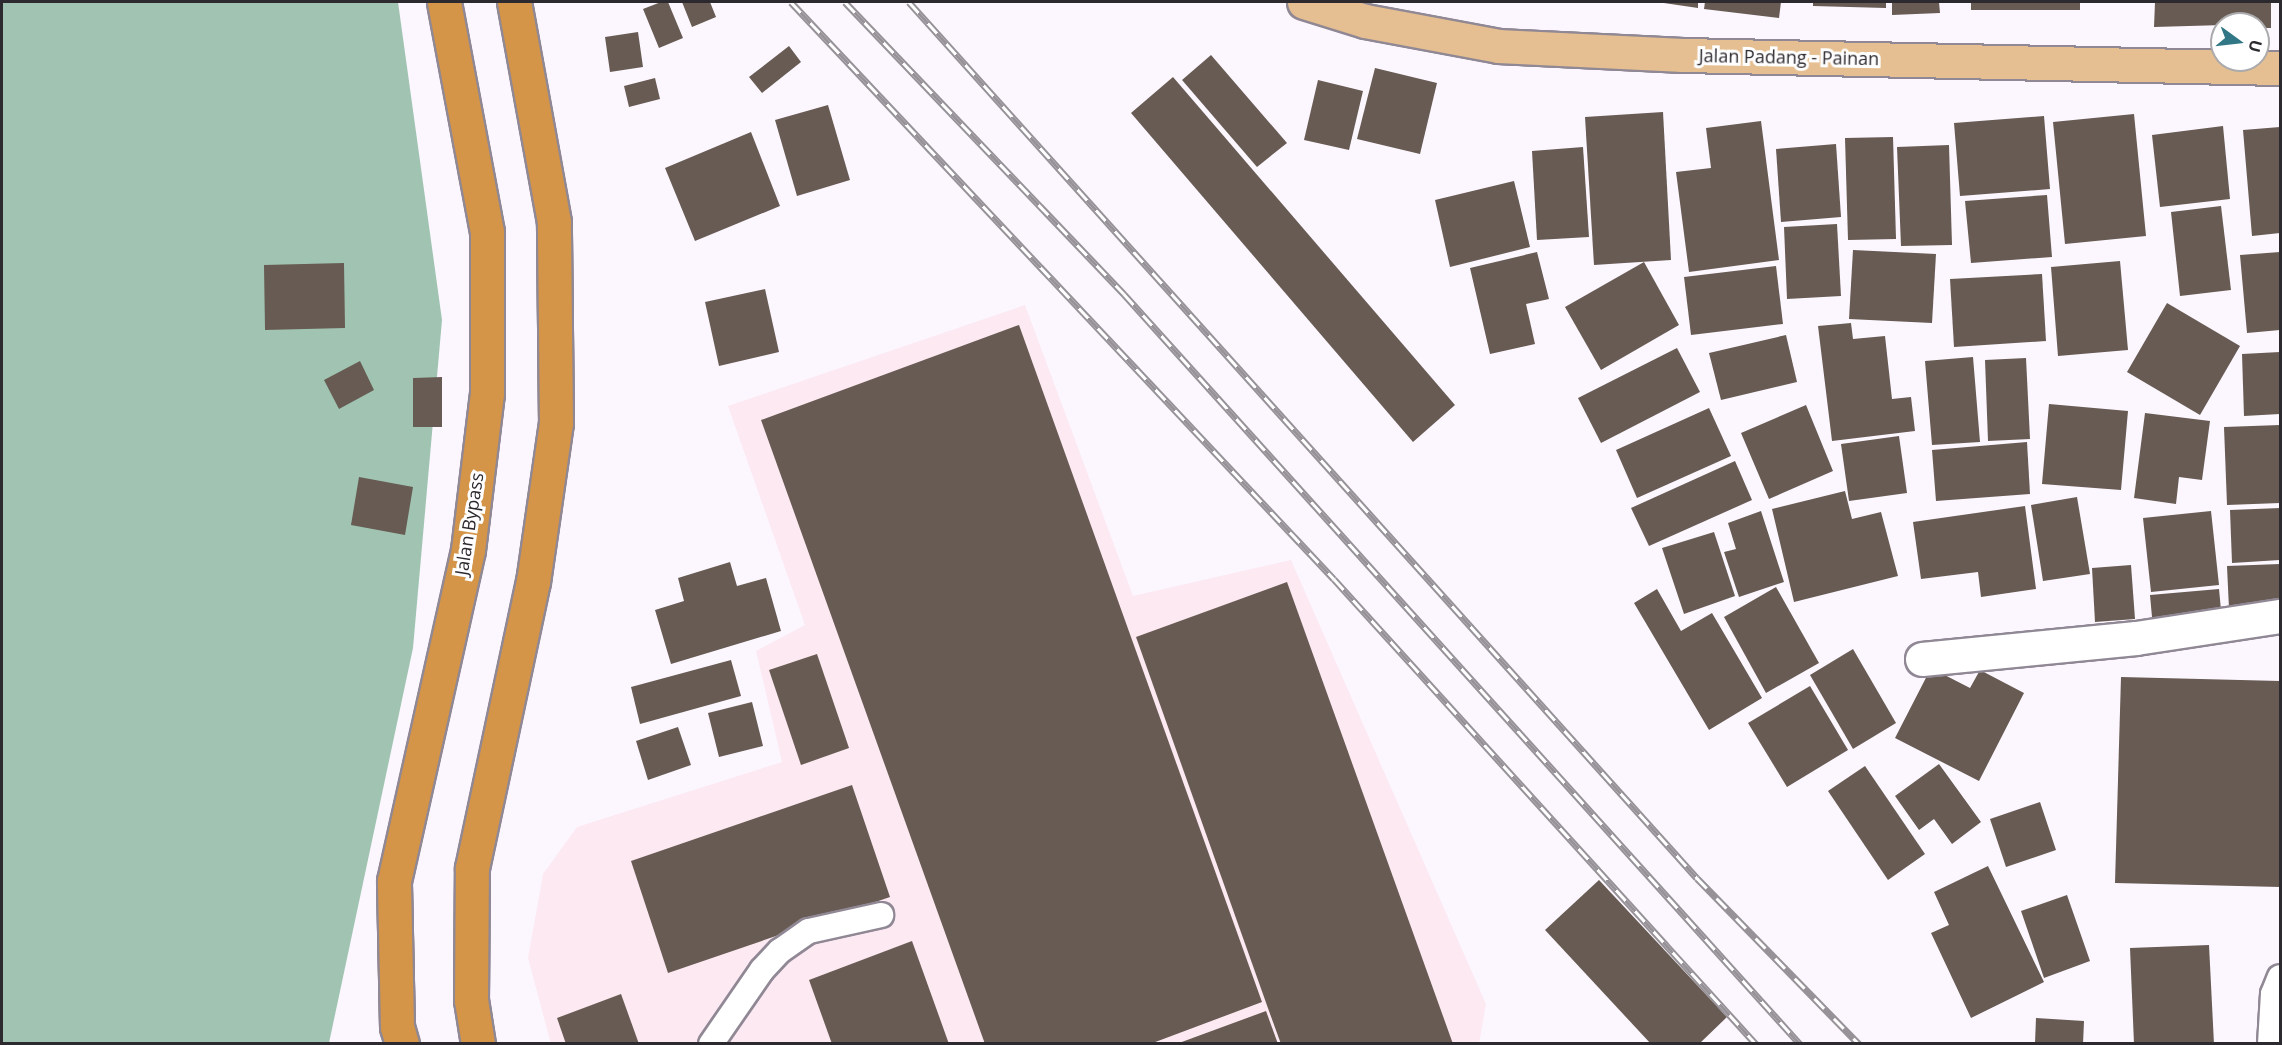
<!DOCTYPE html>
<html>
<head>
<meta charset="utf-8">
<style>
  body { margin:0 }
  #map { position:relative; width:2282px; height:1045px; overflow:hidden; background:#fcf7ff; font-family:"Open Sans",sans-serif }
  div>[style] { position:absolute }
  .industrial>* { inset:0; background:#fce9f2 }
  .forest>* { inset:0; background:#a0c4b1 }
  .building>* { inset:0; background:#675b53 }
  .roads { filter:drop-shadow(2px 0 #908894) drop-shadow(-2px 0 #908894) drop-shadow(0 2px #908894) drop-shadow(0 -2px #908894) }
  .lane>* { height:24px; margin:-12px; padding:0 12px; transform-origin:12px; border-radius:12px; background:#fff }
  .street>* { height:33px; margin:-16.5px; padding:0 16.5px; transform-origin:16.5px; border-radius:16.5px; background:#fff }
  .primary>* { height:33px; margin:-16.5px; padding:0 16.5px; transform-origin:16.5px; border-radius:16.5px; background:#e5bf91 }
  .highway>* { height:33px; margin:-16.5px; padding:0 16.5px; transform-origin:16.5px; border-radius:16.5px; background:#d49548 }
  .rail>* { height:7px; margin-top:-3.5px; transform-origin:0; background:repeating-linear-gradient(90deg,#fff 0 14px,#969298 0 28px); box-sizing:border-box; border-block:2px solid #969298 }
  span { translate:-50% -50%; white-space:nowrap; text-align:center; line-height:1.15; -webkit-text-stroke:6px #fff; paint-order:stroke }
  .street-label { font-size:18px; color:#2d2a2f }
  .frame { position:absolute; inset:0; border:3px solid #2d2a2f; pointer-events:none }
  .north { position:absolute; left:2210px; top:12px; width:60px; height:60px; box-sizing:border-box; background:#fff; border:2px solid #abaaac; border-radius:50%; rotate:105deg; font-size:16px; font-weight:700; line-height:24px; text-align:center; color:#2d2a2f }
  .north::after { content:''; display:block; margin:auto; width:21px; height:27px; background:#317785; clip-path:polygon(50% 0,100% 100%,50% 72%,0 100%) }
</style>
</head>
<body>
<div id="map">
  <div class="industrial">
    <i style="clip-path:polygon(1025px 305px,1133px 596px,1291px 560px,1486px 1004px,1479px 1044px,551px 1044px,528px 958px,543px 874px,577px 827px,782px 762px,756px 651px,805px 625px,728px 406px)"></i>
  </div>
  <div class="forest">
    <i style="clip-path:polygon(2px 2px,398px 2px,442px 320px,413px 648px,329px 1043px,2px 1044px)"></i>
  </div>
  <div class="building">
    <i style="clip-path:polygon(661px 2px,668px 2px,683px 38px,659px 48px,643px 9px)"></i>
    <i style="clip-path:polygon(682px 2px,710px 2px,716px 17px,692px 27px)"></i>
    <i style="clip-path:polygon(1657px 2px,1698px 2px,1698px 8px)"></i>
    <i style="clip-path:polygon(1705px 2px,1781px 2px,1779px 18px,1704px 9px)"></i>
    <i style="clip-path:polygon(1813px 2px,1886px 2px,1886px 8px,1813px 6px)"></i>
    <i style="clip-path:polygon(1892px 2px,1939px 2px,1940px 13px,1892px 15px)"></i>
    <i style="clip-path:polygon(1971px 2px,2080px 2px,2080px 10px,1971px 10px)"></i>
    <i style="clip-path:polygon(2155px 2px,2271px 2px,2271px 28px,2258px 28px,2258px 24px,2154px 27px)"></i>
    <i style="clip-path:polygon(638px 32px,643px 67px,610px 72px,605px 37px)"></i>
    <i style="clip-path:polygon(789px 46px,801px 62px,762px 93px,749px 77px)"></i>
    <i style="clip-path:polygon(1211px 55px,1287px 143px,1257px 167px,1182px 80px)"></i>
    <i style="clip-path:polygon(1375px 68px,1437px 83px,1420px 154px,1357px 139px)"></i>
    <i style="clip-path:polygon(1173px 77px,1455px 405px,1413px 442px,1131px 113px)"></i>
    <i style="clip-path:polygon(655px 78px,660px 99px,629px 107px,624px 86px)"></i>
    <i style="clip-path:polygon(1318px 80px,1363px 91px,1349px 150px,1304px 140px)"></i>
    <i style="clip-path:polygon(828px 105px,850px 180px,797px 196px,775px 120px)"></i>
    <i style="clip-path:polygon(1663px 112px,1671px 260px,1594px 265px,1585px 117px)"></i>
    <i style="clip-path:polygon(2134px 114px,2146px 236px,2065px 244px,2053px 122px)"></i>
    <i style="clip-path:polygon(2044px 116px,2050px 189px,1960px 196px,1954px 123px)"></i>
    <i style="clip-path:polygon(1761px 121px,1779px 260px,1689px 272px,1676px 172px,1711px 168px,1706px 128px)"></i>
    <i style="clip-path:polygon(2223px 126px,2230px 199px,2160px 207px,2152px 135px)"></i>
    <i style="clip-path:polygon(2280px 127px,2280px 233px,2252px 236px,2243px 130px)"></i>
    <i style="clip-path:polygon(751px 132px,780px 206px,695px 241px,665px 168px)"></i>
    <i style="clip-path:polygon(1893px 137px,1896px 239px,1848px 240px,1845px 138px)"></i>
    <i style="clip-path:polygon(1836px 144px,1841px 217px,1781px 222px,1776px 149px)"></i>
    <i style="clip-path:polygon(1949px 145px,1952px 245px,1901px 246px,1897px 147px)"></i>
    <i style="clip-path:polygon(1583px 147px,1589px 237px,1537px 240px,1532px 151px)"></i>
    <i style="clip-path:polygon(1514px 181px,1530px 247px,1450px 267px,1435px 200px)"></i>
    <i style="clip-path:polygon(2047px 195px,2052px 257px,1971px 263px,1965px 201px)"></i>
    <i style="clip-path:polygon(2221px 206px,2231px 290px,2180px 296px,2171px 212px)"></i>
    <i style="clip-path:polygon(1837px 224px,1841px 296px,1787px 299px,1784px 227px)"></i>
    <i style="clip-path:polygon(1853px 250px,1936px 254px,1932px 323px,1849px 319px)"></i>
    <i style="clip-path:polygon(1537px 252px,1549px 299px,1526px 304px,1535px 344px,1490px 354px,1470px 268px)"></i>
    <i style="clip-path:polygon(2280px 252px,2280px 330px,2247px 333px,2240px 255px)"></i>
    <i style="clip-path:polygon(2120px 261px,2128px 350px,2058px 356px,2051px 267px)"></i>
    <i style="clip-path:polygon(1644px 262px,1679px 325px,1601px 370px,1565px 307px)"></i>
    <i style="clip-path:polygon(344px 263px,345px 328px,265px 330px,264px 265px)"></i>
    <i style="clip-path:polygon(1776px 266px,1783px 324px,1691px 335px,1684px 277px)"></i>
    <i style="clip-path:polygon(2042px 274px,2046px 341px,1954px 347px,1950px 279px)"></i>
    <i style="clip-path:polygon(765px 289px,779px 352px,719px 366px,705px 302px)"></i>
    <i style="clip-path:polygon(2167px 303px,2240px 346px,2200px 415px,2127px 372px)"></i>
    <i style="clip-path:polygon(1851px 323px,1853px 339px,1885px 336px,1892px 399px,1911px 397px,1915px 431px,1832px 441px,1818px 326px)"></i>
    <i style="clip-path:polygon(1019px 325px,1262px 1002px,1150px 1044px,985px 1044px,761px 420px)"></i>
    <i style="clip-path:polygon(1786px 335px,1797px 382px,1721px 400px,1709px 353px)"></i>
    <i style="clip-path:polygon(1677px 348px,1700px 392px,1601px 443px,1578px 398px)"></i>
    <i style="clip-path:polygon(2280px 352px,2280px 414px,2244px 416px,2242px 354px)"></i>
    <i style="clip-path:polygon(1973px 357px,1980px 442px,1932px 445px,1925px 361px)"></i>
    <i style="clip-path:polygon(2026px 358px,2030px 439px,1988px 441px,1985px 360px)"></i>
    <i style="clip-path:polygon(360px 361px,374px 390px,339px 409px,324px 380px)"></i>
    <i style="clip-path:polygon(442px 377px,442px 427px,413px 427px,413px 378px)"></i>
    <i style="clip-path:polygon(2049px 404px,2128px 411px,2121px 490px,2042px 484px)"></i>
    <i style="clip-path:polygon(1806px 405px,1833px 471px,1769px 499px,1741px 433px)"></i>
    <i style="clip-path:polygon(1709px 408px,1731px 456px,1637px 498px,1616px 450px)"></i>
    <i style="clip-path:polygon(2145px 413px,2210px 421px,2202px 480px,2179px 477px,2176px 504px,2134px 498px)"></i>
    <i style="clip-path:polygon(2280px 425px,2280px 503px,2227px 505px,2224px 427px)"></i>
    <i style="clip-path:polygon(1899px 436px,1907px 493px,1849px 501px,1841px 444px)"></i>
    <i style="clip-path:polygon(2027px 442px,2030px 494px,1936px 501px,1932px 450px)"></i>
    <i style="clip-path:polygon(1735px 461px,1752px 500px,1649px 546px,1631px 508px)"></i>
    <i style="clip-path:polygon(359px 477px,413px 487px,405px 535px,351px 525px)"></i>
    <i style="clip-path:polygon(1845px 491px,1852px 519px,1881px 512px,1898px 576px,1794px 602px,1772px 509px)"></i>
    <i style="clip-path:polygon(2077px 497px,2090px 574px,2043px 581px,2031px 505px)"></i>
    <i style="clip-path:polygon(2025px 506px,2036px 589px,1981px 597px,1978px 572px,1921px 579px,1913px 522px)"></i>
    <i style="clip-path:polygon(2280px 508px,2280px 560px,2232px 563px,2230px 510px)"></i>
    <i style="clip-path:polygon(1761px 511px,1784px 582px,1739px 597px,1724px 552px,1736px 549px,1728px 523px)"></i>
    <i style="clip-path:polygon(2211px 511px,2219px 585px,2151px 592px,2143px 518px)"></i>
    <i style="clip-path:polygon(1714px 532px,1735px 596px,1684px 614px,1662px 548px)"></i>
    <i style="clip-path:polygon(730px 562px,737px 586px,766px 578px,781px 631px,671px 664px,655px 610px,684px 601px,678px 578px)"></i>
    <i style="clip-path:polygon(2280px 564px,2280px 607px,2229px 609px,2227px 566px)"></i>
    <i style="clip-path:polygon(2131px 565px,2135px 619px,2095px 622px,2092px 568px)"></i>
    <i style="clip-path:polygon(1287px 582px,1453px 1044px,1281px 1044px,1269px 1011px,1136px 637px)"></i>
    <i style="clip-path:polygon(1776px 587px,1819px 663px,1766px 693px,1724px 617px)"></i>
    <i style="clip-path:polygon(1657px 589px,1681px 631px,1712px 613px,1762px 698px,1709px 730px,1634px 603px)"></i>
    <i style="clip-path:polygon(2219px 589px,2222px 621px,2153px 628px,2150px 595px)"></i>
    <i style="clip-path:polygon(1853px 649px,1896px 723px,1853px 749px,1810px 675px)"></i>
    <i style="clip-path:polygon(817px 654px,849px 748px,801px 765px,769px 670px)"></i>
    <i style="clip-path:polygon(731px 660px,741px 696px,640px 724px,631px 687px)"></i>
    <i style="clip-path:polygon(1931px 668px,1970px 688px,1980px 670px,2024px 693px,1979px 781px,1895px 738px)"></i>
    <i style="clip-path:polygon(2121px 677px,2280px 681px,2280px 887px,2115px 883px)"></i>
    <i style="clip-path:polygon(1810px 686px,1848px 750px,1787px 787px,1748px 723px)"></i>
    <i style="clip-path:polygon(752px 702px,763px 746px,719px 757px,708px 713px)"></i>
    <i style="clip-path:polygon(678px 727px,691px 765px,648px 780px,636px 741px)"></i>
    <i style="clip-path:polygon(1939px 764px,1981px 822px,1952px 844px,1934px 819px,1919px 830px,1895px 796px)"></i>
    <i style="clip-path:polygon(1865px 766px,1925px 854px,1888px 880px,1828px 791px)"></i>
    <i style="clip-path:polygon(852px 785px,890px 897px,668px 973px,631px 861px)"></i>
    <i style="clip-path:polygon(2040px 802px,2056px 850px,2006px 867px,1990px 819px)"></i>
    <i style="clip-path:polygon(1988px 866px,2044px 982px,1971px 1018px,1931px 933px,1949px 925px,1934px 892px)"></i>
    <i style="clip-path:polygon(1599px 880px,1727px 1017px,1699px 1044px,1651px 1044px,1545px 930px)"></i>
    <i style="clip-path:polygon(2067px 895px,2090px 961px,2044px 978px,2021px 911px)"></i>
    <i style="clip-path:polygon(912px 941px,949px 1044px,832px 1044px,809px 980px)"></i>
    <i style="clip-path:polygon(2209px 945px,2214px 1044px,2134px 1044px,2130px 948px)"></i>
    <i style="clip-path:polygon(621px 994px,639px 1044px,566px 1044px,557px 1018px)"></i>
    <i style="clip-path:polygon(1266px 1011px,1278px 1044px,1179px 1044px,1179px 1043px)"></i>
    <i style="clip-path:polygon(2036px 1018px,2084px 1021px,2083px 1044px,2035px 1043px)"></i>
  </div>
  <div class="roads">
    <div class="lane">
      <i style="left:711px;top:1044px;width:90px;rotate:-55.4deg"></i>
      <i style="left:762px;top:970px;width:26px;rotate:-47deg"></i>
      <i style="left:780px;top:951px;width:35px;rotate:-35deg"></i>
      <i style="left:809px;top:931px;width:74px;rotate:-12.5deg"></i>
      <i style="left:2270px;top:1044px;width:50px;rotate:-86.6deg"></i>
      <i style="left:2273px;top:994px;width:18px;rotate:-68deg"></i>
    </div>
    <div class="street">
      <i style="left:1922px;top:659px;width:215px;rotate:-5.6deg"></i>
      <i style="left:2136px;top:638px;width:146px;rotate:-8.7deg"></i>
    </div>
    <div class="primary">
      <i style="left:1304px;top:2px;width:64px;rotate:17.3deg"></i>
      <i style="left:1365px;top:21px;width:135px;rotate:10.6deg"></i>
      <i style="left:1498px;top:46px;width:185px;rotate:2.8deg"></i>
      <i style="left:1683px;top:55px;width:597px;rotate:1.25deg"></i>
    </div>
    <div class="highway">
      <i style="left:402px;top:1044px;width:18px;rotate:-106deg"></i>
      <i style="left:397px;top:1027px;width:146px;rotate:-91.2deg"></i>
      <i style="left:394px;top:881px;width:339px;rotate:-77.4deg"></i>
      <i style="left:468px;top:550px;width:157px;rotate:-83.1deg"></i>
      <i style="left:487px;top:394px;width:162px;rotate:-90deg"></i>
      <i style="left:487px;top:232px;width:234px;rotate:-100.6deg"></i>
      <i style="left:478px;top:1044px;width:45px;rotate:-99deg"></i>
      <i style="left:471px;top:1000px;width:132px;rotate:-89.6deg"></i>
      <i style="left:472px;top:868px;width:292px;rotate:-78deg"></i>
      <i style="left:533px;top:582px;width:161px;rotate:-81.8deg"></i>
      <i style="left:556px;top:423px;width:201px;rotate:-90.6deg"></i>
      <i style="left:554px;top:222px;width:224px;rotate:-100.3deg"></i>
    </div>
  </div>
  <div class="rail">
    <i style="left:791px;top:2px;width:792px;rotate:46.74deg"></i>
    <i style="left:1334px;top:579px;width:628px;rotate:47.78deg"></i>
    <i style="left:845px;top:2px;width:404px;rotate:46.3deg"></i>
    <i style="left:1124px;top:294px;width:1010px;rotate:47.97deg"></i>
    <i style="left:909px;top:2px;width:1178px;rotate:48.03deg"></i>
    <i style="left:1697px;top:878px;width:232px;rotate:45.7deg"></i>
  </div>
  <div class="street-label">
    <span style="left:1789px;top:57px;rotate:1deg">Jalan Padang - Painan</span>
    <span style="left:469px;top:524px;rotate:-81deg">Jalan Bypass</span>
  </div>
  <div class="frame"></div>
  <div class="north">U</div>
</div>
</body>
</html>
